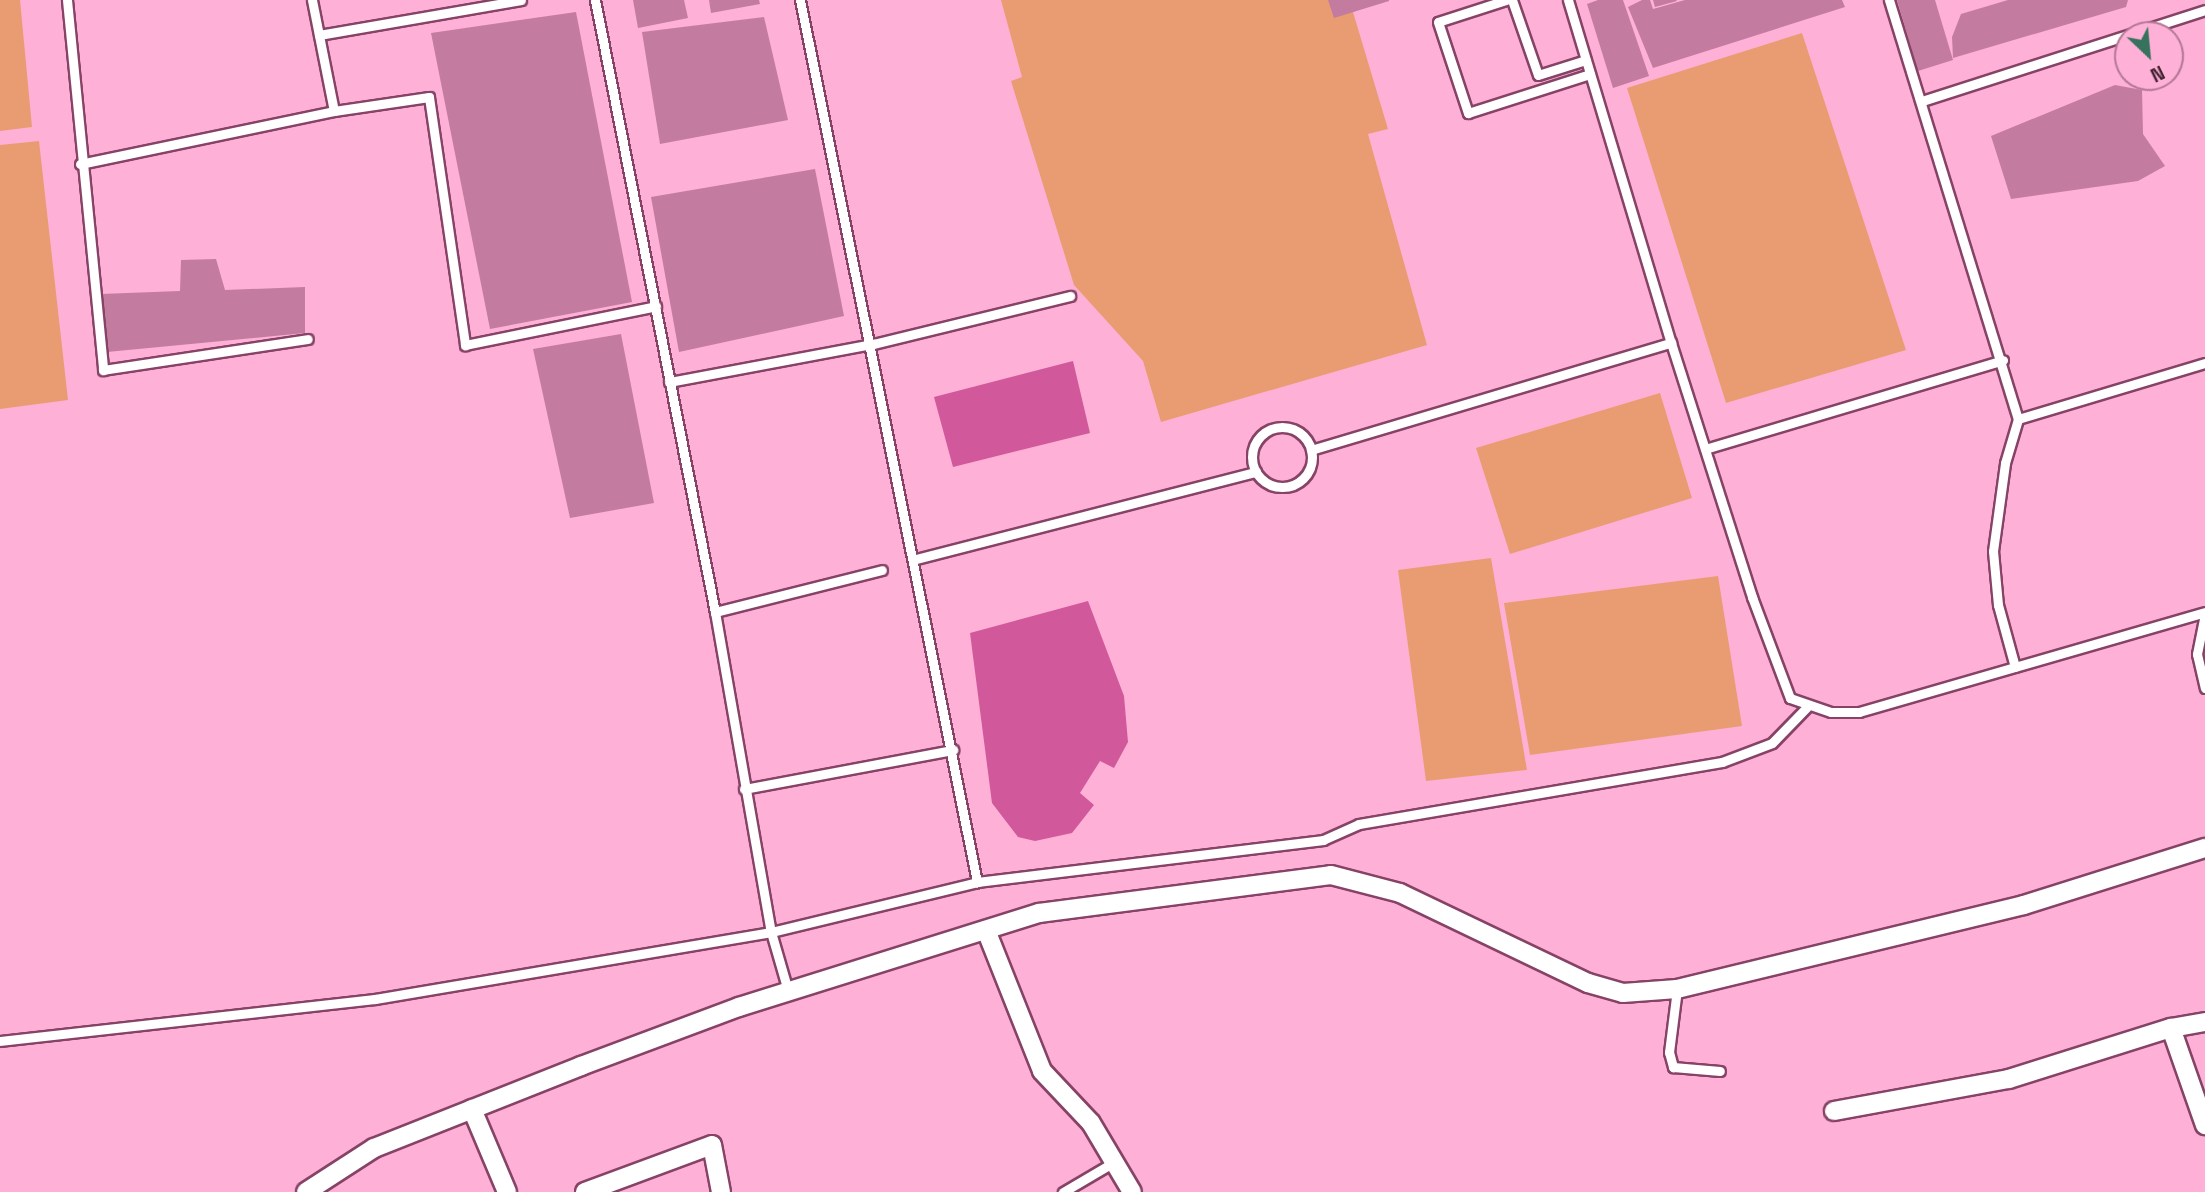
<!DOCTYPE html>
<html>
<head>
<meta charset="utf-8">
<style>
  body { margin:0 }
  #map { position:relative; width:2205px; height:1192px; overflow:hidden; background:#feb0d6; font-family:"Space Grotesk",sans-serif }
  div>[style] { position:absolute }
  .green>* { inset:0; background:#e99c72 }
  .water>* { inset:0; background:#d1589b }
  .building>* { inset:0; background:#c47ba0 }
  .roads { filter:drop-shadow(2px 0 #864366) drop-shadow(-2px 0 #864366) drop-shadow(0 2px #864366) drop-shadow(0 -2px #864366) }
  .lane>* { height:9px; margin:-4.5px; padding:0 4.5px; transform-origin:4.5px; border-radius:4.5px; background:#fff }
  .lane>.ring { margin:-4.5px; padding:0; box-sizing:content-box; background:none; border:9px solid #fff; border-radius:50% }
  .street>* { height:18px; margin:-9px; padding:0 9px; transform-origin:9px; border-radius:9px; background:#fff }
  span { translate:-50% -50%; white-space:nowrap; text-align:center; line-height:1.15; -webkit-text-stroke:7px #feb0d6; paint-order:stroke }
  .north { position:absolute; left:2114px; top:21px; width:70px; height:70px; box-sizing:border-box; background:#feb0d6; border:2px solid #b37895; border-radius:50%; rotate:154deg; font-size:19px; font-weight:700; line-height:28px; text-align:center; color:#432534 }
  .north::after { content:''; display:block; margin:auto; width:24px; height:32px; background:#36725e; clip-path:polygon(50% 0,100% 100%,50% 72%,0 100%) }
</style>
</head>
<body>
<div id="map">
  <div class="green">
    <i style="clip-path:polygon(0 0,20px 0,32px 127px,0 131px)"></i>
    <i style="clip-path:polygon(1001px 0,1328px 0,1353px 12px,1388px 129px,1368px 134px,1427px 345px,1161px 422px,1143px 361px,1074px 285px,1011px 81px,1022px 77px)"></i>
    <i style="clip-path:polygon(1802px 33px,1906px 350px,1726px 403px,1627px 88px)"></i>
    <i style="clip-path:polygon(39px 141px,68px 400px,0 409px,0 145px)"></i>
    <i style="clip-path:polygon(1660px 393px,1692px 498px,1510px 554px,1476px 448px)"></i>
    <i style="clip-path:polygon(1491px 558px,1527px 770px,1426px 781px,1398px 570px)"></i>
    <i style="clip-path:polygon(1718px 576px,1742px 726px,1530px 755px,1504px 603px)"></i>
  </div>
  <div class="water">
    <i style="clip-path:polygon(1073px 361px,1090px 433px,953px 467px,934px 397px)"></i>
    <i style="clip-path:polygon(1088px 601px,1124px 696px,1128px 742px,1114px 768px,1100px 761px,1080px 793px,1094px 805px,1072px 833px,1035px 841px,1018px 837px,992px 803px,970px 633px)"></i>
  </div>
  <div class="building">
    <i style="clip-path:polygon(633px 0,684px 0,688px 18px,638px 28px)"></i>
    <i style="clip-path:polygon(709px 0,759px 0,760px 4px,711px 13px)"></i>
    <i style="clip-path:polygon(1328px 0,1389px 0,1389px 1px,1334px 18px)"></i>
    <i style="clip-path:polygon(1598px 0,1623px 0,1649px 76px,1613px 88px,1587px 4px)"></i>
    <i style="clip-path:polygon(1642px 0,1650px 0,1653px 9px,1685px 0,1842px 0,1845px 7px,1653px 68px,1628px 7px)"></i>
    <i style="clip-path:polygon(1653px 0,1676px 0,1677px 1px,1655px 7px)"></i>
    <i style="clip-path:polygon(1897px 0,1935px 0,1953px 60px,1918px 71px)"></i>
    <i style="clip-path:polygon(2008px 0,2128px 0,2126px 7px,1953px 58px,1952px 37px,1961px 14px)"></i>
    <i style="clip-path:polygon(576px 12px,632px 302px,490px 329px,431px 33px)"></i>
    <i style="clip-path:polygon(764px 17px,788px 120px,660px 144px,642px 32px)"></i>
    <i style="clip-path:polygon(2115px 85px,2142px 90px,2143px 134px,2165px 166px,2138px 181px,2011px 199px,1991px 136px)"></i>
    <i style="clip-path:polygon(815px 169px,844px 316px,679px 352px,651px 197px)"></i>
    <i style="clip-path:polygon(216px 259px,225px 290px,305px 287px,305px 333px,107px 352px,101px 294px,180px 291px,181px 260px)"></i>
    <i style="clip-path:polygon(621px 334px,654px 503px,570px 518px,533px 349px)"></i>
  </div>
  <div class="roads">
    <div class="lane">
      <i style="left:67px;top:0;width:372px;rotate:84.4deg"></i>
      <i style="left:103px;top:370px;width:207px;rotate:-8.6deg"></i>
      <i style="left:312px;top:0;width:113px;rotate:78.8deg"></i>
      <i style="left:595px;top:0;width:624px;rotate:78.91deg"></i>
      <i style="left:715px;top:612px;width:325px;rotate:80.1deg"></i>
      <i style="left:771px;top:932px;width:61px;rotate:73.9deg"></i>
      <i style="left:800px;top:0;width:900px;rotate:78.65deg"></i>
      <i style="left:1506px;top:0;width:71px;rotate:162.1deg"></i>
      <i style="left:1438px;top:22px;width:96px;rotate:71.8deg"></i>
      <i style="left:1468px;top:113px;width:128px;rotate:-17.7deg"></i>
      <i style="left:1512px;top:0;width:79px;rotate:70.9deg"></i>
      <i style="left:1538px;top:75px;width:50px;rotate:-17.4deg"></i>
      <i style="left:1568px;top:0;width:358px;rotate:73.3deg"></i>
      <i style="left:1671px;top:343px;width:267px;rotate:72.3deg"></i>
      <i style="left:1752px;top:597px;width:108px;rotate:69.4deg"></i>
      <i style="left:1790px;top:698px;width:43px;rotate:18.9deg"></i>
      <i style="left:1831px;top:712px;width:28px"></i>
      <i style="left:1859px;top:712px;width:360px;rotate:-16.1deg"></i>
      <i style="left:1889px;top:0;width:438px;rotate:72.9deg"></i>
      <i style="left:2018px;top:419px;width:195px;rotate:-16.7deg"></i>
      <i style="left:319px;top:35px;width:205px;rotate:-9.8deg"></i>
      <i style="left:1922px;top:101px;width:297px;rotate:-17.8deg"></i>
      <i style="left:80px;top:164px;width:259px;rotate:-11.8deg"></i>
      <i style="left:334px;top:111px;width:96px;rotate:-8.4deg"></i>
      <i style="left:429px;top:97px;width:251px;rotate:81.7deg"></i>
      <i style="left:465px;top:345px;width:195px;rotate:-11.5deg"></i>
      <i style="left:669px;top:382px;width:208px;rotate:-10.6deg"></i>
      <i style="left:873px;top:344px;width:203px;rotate:-13.7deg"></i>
      <i class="ring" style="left:1252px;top:427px;width:51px;height:51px"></i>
      <i style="left:1705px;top:449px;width:311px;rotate:-16.6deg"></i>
      <i style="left:1311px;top:450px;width:376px;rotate:-16.6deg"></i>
      <i style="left:916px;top:559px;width:351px;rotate:-14.4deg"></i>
      <i style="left:715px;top:612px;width:172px;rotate:-14.1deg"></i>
      <i style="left:2205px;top:614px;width:41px;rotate:101.3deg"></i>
      <i style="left:2197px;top:654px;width:35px;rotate:77deg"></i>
      <i style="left:2015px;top:667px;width:64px;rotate:-105.3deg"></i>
      <i style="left:1998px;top:605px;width:54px;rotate:-95.3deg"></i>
      <i style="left:1993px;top:551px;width:89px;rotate:-82.2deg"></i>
      <i style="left:2005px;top:463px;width:46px;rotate:-73.5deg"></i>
      <i style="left:744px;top:789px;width:213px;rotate:-10.6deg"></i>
      <i style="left:1677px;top:989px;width:64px;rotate:97.2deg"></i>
      <i style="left:1669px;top:1052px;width:16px;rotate:75deg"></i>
      <i style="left:1673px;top:1067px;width:47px;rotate:4.9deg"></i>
      <i style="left:0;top:1041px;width:377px;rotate:-6.4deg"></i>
      <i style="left:375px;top:999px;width:402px;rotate:-9.6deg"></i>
      <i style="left:771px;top:932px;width:212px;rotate:-13.6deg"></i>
      <i style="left:977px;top:882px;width:349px;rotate:-6.9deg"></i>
      <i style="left:1323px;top:840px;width:39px;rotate:-24deg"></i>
      <i style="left:1359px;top:824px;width:368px;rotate:-9.7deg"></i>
      <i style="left:1722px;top:762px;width:53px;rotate:-20.8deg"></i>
      <i style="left:1772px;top:743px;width:50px;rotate:-45.8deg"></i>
      <i style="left:1063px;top:1192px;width:59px;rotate:-30.5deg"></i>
    </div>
    <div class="street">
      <i style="left:986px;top:930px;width:152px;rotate:68.3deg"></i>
      <i style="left:1042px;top:1071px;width:71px;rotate:46.7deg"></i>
      <i style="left:1091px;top:1123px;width:80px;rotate:59.3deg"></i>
      <i style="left:2205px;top:1022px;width:35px;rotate:170deg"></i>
      <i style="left:2171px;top:1028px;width:103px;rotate:70.7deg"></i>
      <i style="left:472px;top:1109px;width:90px;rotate:67.1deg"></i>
      <i style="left:1834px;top:1111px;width:178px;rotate:-10.4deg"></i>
      <i style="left:2009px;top:1079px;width:170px;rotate:-17.5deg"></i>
      <i style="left:306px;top:1192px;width:81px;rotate:-32.9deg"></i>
      <i style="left:374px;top:1148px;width:223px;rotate:-21.6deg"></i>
      <i style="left:581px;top:1066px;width:169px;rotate:-20.5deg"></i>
      <i style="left:739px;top:1007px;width:314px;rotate:-17.4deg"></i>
      <i style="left:1039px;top:913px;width:294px;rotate:-7.4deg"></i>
      <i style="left:1331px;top:875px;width:71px;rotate:14.6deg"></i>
      <i style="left:1400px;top:893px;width:208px;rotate:25.6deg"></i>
      <i style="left:1588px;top:983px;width:36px;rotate:16deg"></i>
      <i style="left:1623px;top:993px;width:54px;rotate:-4.2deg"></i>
      <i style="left:1677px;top:989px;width:357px;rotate:-13.6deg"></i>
      <i style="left:2024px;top:905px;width:190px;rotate:-17.5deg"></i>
      <i style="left:585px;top:1192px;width:135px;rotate:-20.3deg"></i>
      <i style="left:712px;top:1145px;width:48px;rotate:79.2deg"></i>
    </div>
  </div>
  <div class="north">N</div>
</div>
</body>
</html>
